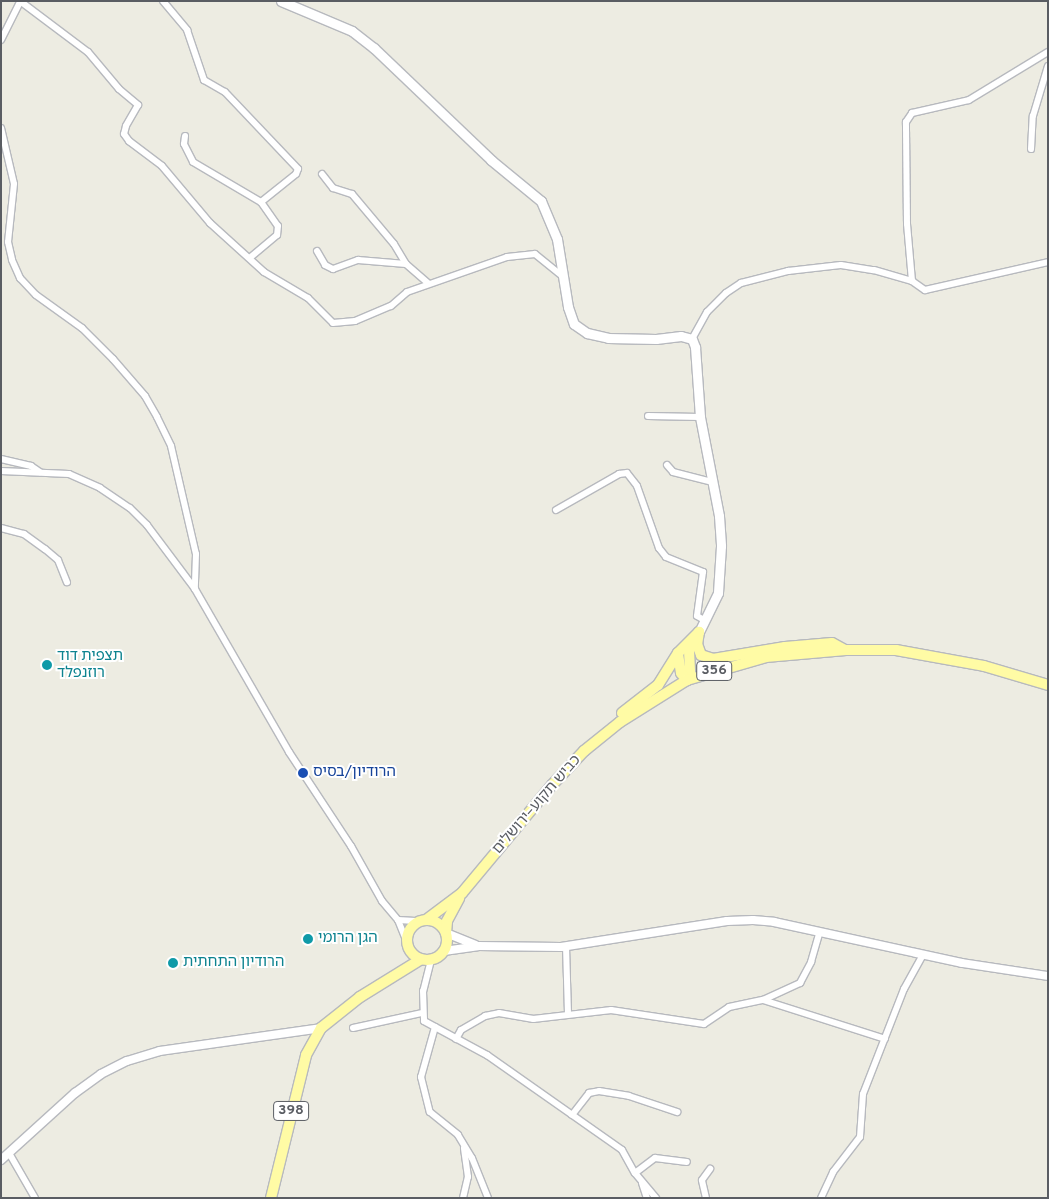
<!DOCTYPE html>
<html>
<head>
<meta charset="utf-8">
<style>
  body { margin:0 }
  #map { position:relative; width:1049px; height:1199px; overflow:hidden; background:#edece2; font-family:Overpass,"Noto Sans Hebrew",sans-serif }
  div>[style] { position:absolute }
  .roads { filter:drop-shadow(1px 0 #b7b9be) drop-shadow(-1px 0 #b7b9be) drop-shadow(0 1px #b7b9be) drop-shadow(0 -1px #b7b9be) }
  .minor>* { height:6px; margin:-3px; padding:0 3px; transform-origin:3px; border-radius:3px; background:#fff }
  .tertiary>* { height:8px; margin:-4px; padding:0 4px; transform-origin:4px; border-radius:4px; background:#fff }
  .secondary>* { height:9px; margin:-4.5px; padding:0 4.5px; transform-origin:4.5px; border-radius:4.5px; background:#fff }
  .primary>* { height:10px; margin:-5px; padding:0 5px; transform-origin:5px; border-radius:5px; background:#fffba5 }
  .primary>.ring { margin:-5px; padding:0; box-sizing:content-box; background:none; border:10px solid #fffba5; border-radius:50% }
  .dots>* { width:14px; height:14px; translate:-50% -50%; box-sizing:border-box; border:2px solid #fff; border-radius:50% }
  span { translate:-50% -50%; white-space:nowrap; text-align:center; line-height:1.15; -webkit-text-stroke:4px #fff; paint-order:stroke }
  .shield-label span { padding:1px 4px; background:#fff; border:1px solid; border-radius:4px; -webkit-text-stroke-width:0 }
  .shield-label { font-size:14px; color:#5a5d63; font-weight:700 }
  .culture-label { font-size:15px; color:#0d838f }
  .left { translate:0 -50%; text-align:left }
  .transit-label { font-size:15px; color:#164399 }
  .street-label { font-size:15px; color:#5a5d63 }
  .frame { position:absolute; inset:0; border:2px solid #5a5d63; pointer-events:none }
</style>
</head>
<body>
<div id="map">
  <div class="roads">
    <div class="minor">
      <i style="left:20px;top:1px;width:85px;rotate:36.9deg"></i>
      <i style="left:88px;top:52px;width:48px;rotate:50deg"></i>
      <i style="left:119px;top:89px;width:25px;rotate:40deg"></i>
      <i style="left:138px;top:105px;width:24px;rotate:120deg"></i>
      <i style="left:126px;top:126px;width:8px;rotate:104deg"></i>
      <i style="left:124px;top:134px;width:9px;rotate:54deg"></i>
      <i style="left:129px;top:141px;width:41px;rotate:37.1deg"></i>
      <i style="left:162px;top:166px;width:75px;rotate:49.9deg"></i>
      <i style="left:210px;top:223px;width:73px;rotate:42.2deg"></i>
      <i style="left:264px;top:272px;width:51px;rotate:30.6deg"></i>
      <i style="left:308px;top:298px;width:35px;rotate:45deg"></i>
      <i style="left:333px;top:323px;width:22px;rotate:-5deg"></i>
      <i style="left:355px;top:321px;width:39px;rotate:-23deg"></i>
      <i style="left:391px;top:306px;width:21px;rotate:-41deg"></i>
      <i style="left:407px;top:292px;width:106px;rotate:-19.3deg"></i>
      <i style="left:507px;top:257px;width:28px;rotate:-6deg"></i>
      <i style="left:535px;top:254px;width:35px;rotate:39deg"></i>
      <i style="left:163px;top:1px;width:38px;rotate:50deg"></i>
      <i style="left:187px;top:30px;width:53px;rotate:71.2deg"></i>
      <i style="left:204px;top:80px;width:24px;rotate:30deg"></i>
      <i style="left:225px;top:92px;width:106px;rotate:46.5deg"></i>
      <i style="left:298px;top:169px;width:5px;rotate:112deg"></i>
      <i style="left:296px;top:174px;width:45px;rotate:141.3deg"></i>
      <i style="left:1px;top:40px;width:42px;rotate:-63.4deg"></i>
      <i style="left:1px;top:128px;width:57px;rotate:76.9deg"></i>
      <i style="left:14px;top:184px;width:58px;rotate:95.9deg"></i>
      <i style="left:8px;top:242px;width:18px;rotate:77deg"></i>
      <i style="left:12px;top:260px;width:20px;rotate:66deg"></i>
      <i style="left:20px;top:278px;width:23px;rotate:47deg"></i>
      <i style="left:36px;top:295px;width:57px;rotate:35.7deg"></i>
      <i style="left:82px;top:328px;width:44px;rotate:45deg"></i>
      <i style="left:113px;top:359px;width:49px;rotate:49.1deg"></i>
      <i style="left:145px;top:396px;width:24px;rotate:60deg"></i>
      <i style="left:157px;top:417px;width:32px;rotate:64deg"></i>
      <i style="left:171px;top:446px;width:111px;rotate:77deg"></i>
      <i style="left:196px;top:554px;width:35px;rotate:92deg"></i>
      <i style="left:185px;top:136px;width:8px;rotate:97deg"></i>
      <i style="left:184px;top:144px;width:20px;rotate:63deg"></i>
      <i style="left:193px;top:162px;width:79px;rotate:30.5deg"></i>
      <i style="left:261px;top:202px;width:29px;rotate:55deg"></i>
      <i style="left:278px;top:226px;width:9px;rotate:96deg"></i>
      <i style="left:277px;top:235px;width:35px;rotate:140deg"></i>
      <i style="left:1031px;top:149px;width:33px;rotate:-87deg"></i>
      <i style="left:1033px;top:116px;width:52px;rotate:-73.3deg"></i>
      <i style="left:322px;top:174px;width:18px;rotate:52deg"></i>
      <i style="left:333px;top:188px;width:20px;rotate:18deg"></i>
      <i style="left:352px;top:194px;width:65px;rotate:50deg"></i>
      <i style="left:394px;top:244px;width:23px;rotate:59deg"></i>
      <i style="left:317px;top:251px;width:16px;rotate:60deg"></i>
      <i style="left:325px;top:265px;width:9px;rotate:27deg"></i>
      <i style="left:333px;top:269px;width:27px;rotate:-20deg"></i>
      <i style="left:358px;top:260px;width:48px;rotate:4.8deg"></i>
      <i style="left:406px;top:264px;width:29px;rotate:41deg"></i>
      <i style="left:912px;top:281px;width:57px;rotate:-95deg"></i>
      <i style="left:907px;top:224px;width:102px;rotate:-90.6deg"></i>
      <i style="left:906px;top:122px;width:11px;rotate:-56deg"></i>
      <i style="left:912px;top:113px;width:58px;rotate:-12.8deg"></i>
      <i style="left:969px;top:100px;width:92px;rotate:-31.3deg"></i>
      <i style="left:692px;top:339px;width:31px;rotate:-61deg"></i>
      <i style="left:707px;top:312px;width:27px;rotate:-45deg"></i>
      <i style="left:726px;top:293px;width:18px;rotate:-34deg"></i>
      <i style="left:741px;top:283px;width:49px;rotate:-14.3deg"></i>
      <i style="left:788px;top:271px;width:53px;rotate:-6.5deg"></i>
      <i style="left:841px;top:265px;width:33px;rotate:9deg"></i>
      <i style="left:874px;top:270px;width:40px;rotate:16deg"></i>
      <i style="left:912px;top:281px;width:16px;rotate:35deg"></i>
      <i style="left:925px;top:290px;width:126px;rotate:-12.8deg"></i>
      <i style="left:648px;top:416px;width:52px;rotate:1.1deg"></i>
      <i style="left:1px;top:459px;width:31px;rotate:13deg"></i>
      <i style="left:31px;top:466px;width:11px;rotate:34deg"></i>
      <i style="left:667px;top:465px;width:9px;rotate:49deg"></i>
      <i style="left:673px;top:472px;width:40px;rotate:14.4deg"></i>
      <i style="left:1px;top:471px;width:68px;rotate:2.5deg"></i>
      <i style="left:69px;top:474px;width:34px;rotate:24deg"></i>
      <i style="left:100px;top:488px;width:36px;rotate:34deg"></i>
      <i style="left:130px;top:508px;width:24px;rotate:45deg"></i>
      <i style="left:147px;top:525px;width:80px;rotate:53.1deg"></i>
      <i style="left:195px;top:589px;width:188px;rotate:60deg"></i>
      <i style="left:289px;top:752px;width:113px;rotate:56.6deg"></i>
      <i style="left:351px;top:846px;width:63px;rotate:60.6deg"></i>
      <i style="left:382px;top:901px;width:25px;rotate:50deg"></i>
      <i style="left:398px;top:920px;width:22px;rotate:68deg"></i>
      <i style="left:556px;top:510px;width:73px;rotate:-29.7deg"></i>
      <i style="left:619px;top:474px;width:8px;rotate:-7deg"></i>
      <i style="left:627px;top:473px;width:16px;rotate:52deg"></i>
      <i style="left:637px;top:486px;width:66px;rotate:70.5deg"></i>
      <i style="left:659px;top:548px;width:11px;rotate:52deg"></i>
      <i style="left:666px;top:557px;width:40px;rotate:22deg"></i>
      <i style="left:703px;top:572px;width:44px;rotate:97.8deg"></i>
      <i style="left:697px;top:616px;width:10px;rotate:29deg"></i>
      <i style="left:1px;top:528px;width:24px;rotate:15deg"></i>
      <i style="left:24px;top:534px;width:26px;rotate:36deg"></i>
      <i style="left:45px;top:549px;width:17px;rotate:40deg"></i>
      <i style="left:58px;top:560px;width:24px;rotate:68deg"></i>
      <i style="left:398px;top:920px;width:22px;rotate:3deg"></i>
      <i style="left:566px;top:946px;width:68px;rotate:88.3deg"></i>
      <i style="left:431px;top:960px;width:32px;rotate:104deg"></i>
      <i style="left:423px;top:991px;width:30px;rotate:88deg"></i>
      <i style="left:424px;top:1021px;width:72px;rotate:28.4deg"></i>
      <i style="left:487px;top:1055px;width:165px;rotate:35.1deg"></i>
      <i style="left:622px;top:1150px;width:26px;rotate:61deg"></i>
      <i style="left:635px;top:1173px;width:33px;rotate:50deg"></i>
      <i style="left:763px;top:1000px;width:128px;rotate:17.7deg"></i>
      <i style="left:435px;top:1027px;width:52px;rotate:105.6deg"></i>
      <i style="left:421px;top:1077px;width:36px;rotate:76deg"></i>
      <i style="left:430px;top:1112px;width:36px;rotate:39deg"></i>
      <i style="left:458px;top:1135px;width:27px;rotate:59deg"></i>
      <i style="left:472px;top:1158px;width:43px;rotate:68.2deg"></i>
      <i style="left:353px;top:1028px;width:71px;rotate:-12.3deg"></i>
      <i style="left:456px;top:1039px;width:10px;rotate:-61deg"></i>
      <i style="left:461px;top:1030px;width:28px;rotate:-30deg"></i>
      <i style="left:485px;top:1016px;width:14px;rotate:-12deg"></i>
      <i style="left:499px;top:1013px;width:35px;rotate:10deg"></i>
      <i style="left:533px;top:1019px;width:79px;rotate:-6.6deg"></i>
      <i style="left:611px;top:1010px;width:94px;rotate:8.6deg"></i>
      <i style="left:704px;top:1024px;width:30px;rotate:-34deg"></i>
      <i style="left:729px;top:1007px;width:35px;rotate:-12deg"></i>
      <i style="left:763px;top:1000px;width:41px;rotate:-24.7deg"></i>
      <i style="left:800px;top:983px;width:24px;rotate:-62deg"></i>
      <i style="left:811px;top:962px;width:29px;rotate:-74deg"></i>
      <i style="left:572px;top:1115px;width:28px;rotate:-52deg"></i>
      <i style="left:589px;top:1093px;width:10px;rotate:-11deg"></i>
      <i style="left:599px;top:1091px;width:30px;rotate:9deg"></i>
      <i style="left:629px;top:1096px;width:51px;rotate:18.4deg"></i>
      <i style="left:9px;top:1153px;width:52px;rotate:60deg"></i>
      <i style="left:635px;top:1173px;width:25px;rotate:-37deg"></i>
      <i style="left:655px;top:1158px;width:32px;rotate:7deg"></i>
      <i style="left:642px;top:1183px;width:16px;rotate:72deg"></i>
      <i style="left:463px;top:1198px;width:22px;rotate:-77deg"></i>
      <i style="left:468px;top:1177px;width:29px;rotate:-98deg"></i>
      <i style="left:706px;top:1198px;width:18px;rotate:-103deg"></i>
      <i style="left:702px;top:1180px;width:14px;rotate:-54deg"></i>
      <i style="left:821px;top:1198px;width:29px;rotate:-65deg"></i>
      <i style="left:833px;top:1172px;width:44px;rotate:-52.4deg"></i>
      <i style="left:860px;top:1137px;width:43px;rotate:-86deg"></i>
      <i style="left:863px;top:1094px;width:113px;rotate:-68.7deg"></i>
      <i style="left:904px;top:989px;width:38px;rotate:-61deg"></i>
    </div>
    <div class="tertiary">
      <i style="left:446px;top:933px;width:32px;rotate:22deg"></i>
      <i style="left:444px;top:951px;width:34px;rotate:-8deg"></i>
      <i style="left:478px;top:946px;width:83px;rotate:0.7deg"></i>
      <i style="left:561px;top:947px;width:168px;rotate:-8.9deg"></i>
      <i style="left:727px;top:921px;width:26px;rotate:-2deg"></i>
      <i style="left:753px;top:920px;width:21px;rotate:5deg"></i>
      <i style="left:774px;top:922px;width:192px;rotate:12.3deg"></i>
      <i style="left:962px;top:963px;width:87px;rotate:8.6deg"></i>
      <i style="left:1px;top:1160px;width:100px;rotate:-42.2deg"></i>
      <i style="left:75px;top:1093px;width:32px;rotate:-36deg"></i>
      <i style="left:101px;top:1074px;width:29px;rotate:-27deg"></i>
      <i style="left:127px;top:1061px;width:34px;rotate:-17deg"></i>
      <i style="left:160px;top:1051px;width:163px;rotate:-8.1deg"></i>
    </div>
    <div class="secondary">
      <i style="left:281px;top:1px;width:77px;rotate:22.9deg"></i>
      <i style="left:352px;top:31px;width:28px;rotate:38deg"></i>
      <i style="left:374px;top:48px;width:162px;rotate:43.7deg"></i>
      <i style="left:491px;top:160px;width:65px;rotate:39.4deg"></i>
      <i style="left:541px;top:201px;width:41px;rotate:67.2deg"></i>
      <i style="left:557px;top:239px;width:69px;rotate:80.8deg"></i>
      <i style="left:568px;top:307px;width:18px;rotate:71deg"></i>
      <i style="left:574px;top:324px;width:16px;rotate:35deg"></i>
      <i style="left:587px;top:333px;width:22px;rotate:13deg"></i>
      <i style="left:608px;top:338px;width:48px;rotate:1.2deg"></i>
      <i style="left:656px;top:339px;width:25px;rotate:-7deg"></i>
      <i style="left:681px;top:336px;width:11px;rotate:15deg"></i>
      <i style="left:692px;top:339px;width:9px;rotate:69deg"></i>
      <i style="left:695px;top:347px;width:70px;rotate:85.9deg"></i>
      <i style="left:700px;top:417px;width:101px;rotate:79.1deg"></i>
      <i style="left:719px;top:516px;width:30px;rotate:86deg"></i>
      <i style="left:721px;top:546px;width:47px;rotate:93.7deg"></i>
      <i style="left:718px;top:593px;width:43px;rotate:116deg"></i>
    </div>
    <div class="primary">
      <i style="left:699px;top:632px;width:12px;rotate:99deg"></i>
      <i style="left:697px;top:644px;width:12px;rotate:70deg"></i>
      <i style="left:701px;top:655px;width:13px;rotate:18deg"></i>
      <i style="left:713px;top:659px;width:73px;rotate:-9.5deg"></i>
      <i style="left:785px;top:647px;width:47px;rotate:-4.9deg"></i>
      <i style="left:832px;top:643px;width:15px;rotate:28deg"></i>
      <i style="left:699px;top:632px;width:21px;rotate:118deg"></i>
      <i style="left:689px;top:651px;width:22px;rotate:87deg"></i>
      <i style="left:690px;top:673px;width:8px;rotate:113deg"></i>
      <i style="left:687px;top:680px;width:9px;rotate:-131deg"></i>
      <i style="left:681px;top:673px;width:20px;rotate:-99deg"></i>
      <i style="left:678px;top:653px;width:30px;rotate:-45deg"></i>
      <i style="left:622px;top:713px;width:46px;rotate:-37.9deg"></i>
      <i style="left:658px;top:685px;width:38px;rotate:-58deg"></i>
      <i class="ring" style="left:407px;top:920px;width:30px;height:30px"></i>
      <i style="left:426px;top:920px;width:45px;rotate:-36.9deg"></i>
      <i style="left:462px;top:893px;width:141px;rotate:-50.2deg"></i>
      <i style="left:552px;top:785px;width:47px;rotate:-46.7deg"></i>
      <i style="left:584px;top:751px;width:46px;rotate:-38.9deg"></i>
      <i style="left:620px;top:722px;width:79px;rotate:-32.1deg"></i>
      <i style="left:687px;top:680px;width:82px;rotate:-16.2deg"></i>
      <i style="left:766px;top:657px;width:80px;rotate:-5deg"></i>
      <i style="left:846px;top:650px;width:50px"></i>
      <i style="left:896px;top:650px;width:89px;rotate:10.3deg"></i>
      <i style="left:984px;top:666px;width:67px;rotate:16.5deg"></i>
      <i style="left:446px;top:933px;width:12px;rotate:-85deg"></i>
      <i style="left:447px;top:921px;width:26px;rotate:-62deg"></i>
      <i style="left:271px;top:1198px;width:147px;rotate:-76.2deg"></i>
      <i style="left:306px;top:1055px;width:31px;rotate:-61deg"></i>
      <i style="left:321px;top:1028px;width:50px;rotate:-38.5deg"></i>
      <i style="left:360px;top:997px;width:70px;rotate:-31.7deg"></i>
    </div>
  </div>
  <div class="dots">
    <i style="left:47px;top:665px;background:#0f9aa8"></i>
    <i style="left:303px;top:773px;background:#1a4fb4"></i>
    <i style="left:308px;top:939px;background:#0f9aa8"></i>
    <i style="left:173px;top:963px;background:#0f9aa8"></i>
  </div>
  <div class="shield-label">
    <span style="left:714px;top:671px">356</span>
    <span style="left:291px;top:1111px">398</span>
  </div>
  <div class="culture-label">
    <span class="left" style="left:57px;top:665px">תצפית דוד<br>רוזנפלד</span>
    <span class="left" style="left:318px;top:939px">הגן הרומי</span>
    <span class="left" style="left:183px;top:963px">הרודיון התחתית</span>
  </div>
  <div class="transit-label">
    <span class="left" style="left:313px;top:773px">הרודיון/בסיס</span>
  </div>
  <div class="street-label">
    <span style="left:537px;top:805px;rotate:-49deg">כביש תקוע–ירושלים</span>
  </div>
  <div class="frame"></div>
</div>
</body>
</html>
